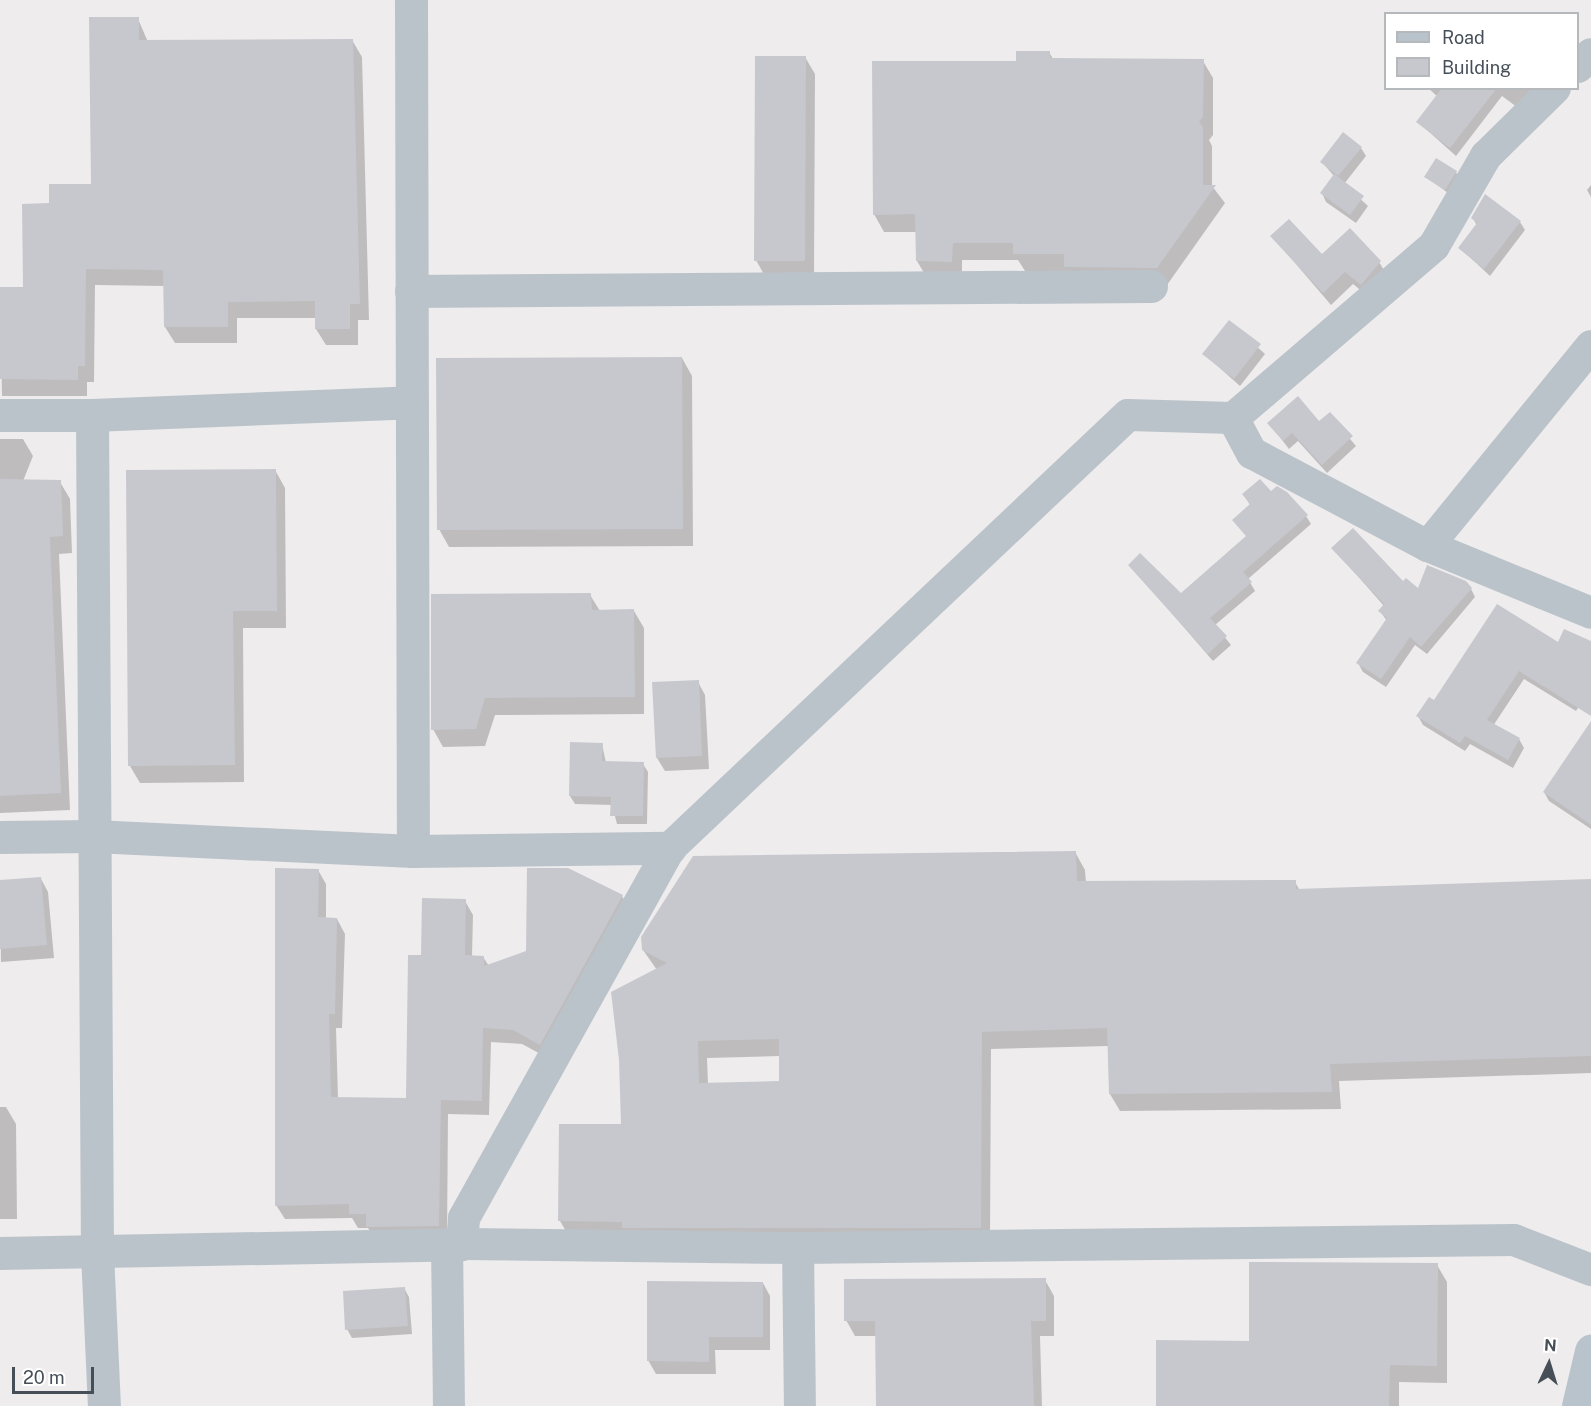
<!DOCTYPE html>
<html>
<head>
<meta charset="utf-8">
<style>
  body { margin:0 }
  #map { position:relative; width:1591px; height:1406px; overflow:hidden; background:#eeecec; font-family:"Public Sans",sans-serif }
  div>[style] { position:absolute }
  .shadow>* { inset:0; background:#0003 }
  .building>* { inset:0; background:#c7c8ce }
  .minor>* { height:32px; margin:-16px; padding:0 16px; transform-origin:16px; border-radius:16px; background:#bbc3ca }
  .tertiary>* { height:33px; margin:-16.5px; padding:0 16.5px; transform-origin:16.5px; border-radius:16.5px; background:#bbc3ca }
  .secondary>* { height:33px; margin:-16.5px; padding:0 16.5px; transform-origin:16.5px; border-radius:16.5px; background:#b9c3cc }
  span { translate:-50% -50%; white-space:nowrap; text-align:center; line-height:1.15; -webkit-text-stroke:4.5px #fff; paint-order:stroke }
  .legend { position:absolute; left:1384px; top:12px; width:195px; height:78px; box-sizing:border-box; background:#fff; border:2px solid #b5b9bc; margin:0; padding:8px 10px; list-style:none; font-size:18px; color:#464f57 }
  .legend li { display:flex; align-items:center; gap:12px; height:30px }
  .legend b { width:30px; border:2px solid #b5b9bc }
  .north { position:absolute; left:1519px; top:1334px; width:60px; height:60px; -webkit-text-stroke:4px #fff; paint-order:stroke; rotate:4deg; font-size:16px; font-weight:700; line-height:24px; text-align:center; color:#464f57 }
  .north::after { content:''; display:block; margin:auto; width:21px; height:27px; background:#464f57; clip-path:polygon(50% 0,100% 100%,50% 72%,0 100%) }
  .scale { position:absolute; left:12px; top:1367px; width:82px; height:27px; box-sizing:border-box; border:3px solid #464f57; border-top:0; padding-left:8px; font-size:18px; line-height:21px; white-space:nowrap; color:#464f57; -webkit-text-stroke:4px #fff; paint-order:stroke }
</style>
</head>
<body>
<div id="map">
  <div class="shadow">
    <i style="clip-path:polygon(138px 19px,148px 42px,352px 40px,362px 57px,369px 320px,358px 320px,358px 345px,326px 345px,316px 329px,316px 318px,237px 318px,237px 343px,175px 343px,165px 327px,165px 286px,95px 285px,94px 382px,87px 382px,87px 396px,2px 396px,0 289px,24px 289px,51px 205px,93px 185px)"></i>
    <i style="clip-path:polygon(1049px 52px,1053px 59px,1203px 61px,1213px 78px,1213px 135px,1209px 140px,1212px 146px,1212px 186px,1225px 203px,1167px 285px,1025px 271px,1018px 260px,962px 260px,962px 279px,927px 278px,917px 261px,917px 232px,884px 232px,874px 214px,1018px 62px)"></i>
    <i style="clip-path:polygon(805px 57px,815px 74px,814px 278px,766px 278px,756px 260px)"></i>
    <i style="clip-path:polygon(1428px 88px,1534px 88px,1521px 110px,1502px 96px,1456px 156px,1418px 122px,1438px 97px)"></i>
    <i style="clip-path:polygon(1361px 148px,1366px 156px,1344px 184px,1368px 206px,1356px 223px,1326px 202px,1322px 193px,1334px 176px,1322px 162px)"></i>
    <i style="clip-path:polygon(1456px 172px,1458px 176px,1448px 193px,1426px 177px)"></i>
    <i style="clip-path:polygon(1591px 185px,1591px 197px,1587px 190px)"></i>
    <i style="clip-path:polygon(1473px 218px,1520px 222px,1525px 230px,1490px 276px,1460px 248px,1477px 226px)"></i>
    <i style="clip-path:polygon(1272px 236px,1322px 256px,1379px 262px,1387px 275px,1369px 297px,1353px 284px,1331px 305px)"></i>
    <i style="clip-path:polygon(1230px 322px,1265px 354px,1240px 386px,1204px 354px)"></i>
    <i style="clip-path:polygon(682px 358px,692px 376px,693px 546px,449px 547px,439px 529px)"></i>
    <i style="clip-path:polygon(1329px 414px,1356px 446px,1327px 473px,1298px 441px,1289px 449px,1269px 423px,1319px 423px)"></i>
    <i style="clip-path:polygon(0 439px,23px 439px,33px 456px,23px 481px,60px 482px,70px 499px,72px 553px,59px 554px,70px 810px,0 813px)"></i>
    <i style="clip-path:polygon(275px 470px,285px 488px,286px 628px,243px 628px,244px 782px,140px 783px,130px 766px)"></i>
    <i style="clip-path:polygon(1271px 493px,1306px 516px,1311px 524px,1248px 579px,1255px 591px,1215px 625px,1231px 645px,1213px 661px,1130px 565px,1181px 595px,1247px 537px,1234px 520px,1250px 505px,1244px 495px)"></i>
    <i style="clip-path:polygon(1333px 548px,1419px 590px,1471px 589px,1475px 597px,1427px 654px,1415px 645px,1386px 687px,1363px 672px,1358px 663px,1387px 621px,1380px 611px,1384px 606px)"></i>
    <i style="clip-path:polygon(590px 595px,600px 611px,634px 611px,644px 628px,644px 714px,495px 715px,485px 746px,443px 747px,433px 729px)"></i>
    <i style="clip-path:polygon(1591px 643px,1591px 687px,1576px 711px,1524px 679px,1493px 726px,1519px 739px,1524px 748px,1513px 768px,1470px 744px,1465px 751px,1423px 725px,1418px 716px,1435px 702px)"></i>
    <i style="clip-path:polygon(698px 682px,705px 695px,709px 769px,665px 771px,657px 758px)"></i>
    <i style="clip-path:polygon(1591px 724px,1591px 829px,1549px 801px,1544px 792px)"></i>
    <i style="clip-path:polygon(602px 744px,606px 763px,643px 764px,648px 772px,647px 824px,617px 824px,612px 805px,575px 804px,570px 796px)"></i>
    <i style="clip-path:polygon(evenodd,1075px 852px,1085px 870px,1086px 883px,1295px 882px,1300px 891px,1591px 881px,1591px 1073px,1339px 1081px,1341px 1109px,1120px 1111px,1110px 1094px,1109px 1046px,991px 1049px,990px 1245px,570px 1238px,560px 1221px,622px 1126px,657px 970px,643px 950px,1075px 852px,780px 1056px,781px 1083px,708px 1084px,707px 1058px,780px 1056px)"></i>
    <i style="clip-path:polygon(318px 870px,326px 884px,326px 919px,337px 919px,345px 934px,342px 1028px,336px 1028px,338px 1099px,408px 1100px,422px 956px,465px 901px,473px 915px,472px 957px,483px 957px,489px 966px,528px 952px,622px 896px,630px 910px,548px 1058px,522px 1044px,491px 1042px,489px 1115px,448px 1114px,447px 1239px,376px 1241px,368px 1228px,358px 1228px,352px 1218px,285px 1219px,276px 1205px)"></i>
    <i style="clip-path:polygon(41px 879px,48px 892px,54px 958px,1px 962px,0 882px)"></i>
    <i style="clip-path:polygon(0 1107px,6px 1107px,16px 1124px,17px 1219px,0 1219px)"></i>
    <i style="clip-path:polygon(1437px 1265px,1447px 1282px,1447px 1383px,1399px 1382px,1399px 1406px,1158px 1406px,1250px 1342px)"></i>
    <i style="clip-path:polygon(1045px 1280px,1054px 1296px,1054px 1336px,1040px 1336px,1042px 1406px,878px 1406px,876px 1336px,855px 1336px,846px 1320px)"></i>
    <i style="clip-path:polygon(763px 1283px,770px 1296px,770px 1350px,715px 1350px,716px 1374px,656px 1374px,648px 1360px)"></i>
    <i style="clip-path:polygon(404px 1288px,409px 1297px,412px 1334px,352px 1338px,347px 1329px)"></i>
  </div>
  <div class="building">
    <i style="clip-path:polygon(89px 17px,139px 17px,139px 40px,353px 39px,360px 304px,350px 304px,350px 329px,315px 329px,315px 301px,228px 302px,228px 327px,164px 327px,163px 270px,86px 269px,85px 366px,78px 366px,78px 380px,0 379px,0 287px,23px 287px,22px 204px,49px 203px,49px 184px,91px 184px)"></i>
    <i style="clip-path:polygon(1016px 51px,1050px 51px,1050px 58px,1204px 59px,1203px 117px,1199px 122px,1203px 127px,1203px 185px,1216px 185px,1157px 268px,1064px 267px,1064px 254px,1013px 254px,1013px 243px,953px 243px,952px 262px,916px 261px,915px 214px,873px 215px,872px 61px,1016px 61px)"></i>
    <i style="clip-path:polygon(755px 56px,806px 56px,805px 261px,754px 261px)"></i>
    <i style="clip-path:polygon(1442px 88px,1497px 88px,1450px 148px,1416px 122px)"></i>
    <i style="clip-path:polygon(1343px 132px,1362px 147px,1338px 176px,1320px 162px)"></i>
    <i style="clip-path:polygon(1436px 158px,1457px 171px,1445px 190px,1424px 177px)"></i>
    <i style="clip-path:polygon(1334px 174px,1364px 196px,1350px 215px,1320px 193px)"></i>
    <i style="clip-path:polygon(1485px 194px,1521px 221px,1484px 269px,1458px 248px,1477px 223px,1471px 218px)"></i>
    <i style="clip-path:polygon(1289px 219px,1322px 254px,1350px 228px,1381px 261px,1361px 285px,1345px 272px,1323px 293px,1270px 236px)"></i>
    <i style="clip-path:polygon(1229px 320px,1261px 344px,1234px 379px,1202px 354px)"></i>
    <i style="clip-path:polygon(682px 357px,683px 529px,437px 530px,436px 358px)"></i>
    <i style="clip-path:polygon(1298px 396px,1319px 421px,1330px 412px,1353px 436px,1322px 465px,1292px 433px,1283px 441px,1267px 423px)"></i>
    <i style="clip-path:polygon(276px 469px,277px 611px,233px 611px,235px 765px,128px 766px,126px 470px)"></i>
    <i style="clip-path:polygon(0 479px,61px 480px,63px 536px,50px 537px,61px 793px,0 796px)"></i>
    <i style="clip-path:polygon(1260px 479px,1271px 491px,1277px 486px,1287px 492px,1308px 515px,1243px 572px,1252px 582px,1210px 618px,1227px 636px,1208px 654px,1128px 565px,1140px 553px,1181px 593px,1246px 536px,1232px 520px,1250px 504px,1242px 494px)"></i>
    <i style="clip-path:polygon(1353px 528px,1403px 581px,1406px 578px,1418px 588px,1427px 565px,1466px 581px,1472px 588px,1421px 647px,1410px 637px,1381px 679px,1356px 663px,1387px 618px,1378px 611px,1384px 604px,1331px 548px)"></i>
    <i style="clip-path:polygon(591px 593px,592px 610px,634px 609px,635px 697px,485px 698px,476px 729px,431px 730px,431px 594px)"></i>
    <i style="clip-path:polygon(1497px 604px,1558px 642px,1564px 629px,1591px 641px,1591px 716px,1519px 671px,1487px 720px,1520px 738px,1508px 760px,1465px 736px,1460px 743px,1416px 716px,1429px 697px,1434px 700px)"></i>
    <i style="clip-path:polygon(699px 680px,702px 756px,656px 758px,652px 682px)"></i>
    <i style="clip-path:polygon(1591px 721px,1591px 825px,1543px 792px)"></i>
    <i style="clip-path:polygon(570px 742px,603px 743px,602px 761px,644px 762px,643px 816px,610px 816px,611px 797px,569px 796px)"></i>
    <i style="clip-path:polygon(evenodd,1076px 851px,1077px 881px,1296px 880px,1296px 889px,1591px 879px,1591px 1056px,1330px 1064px,1332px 1092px,1109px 1094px,1107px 1028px,982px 1032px,981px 1228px,622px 1228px,622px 1222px,558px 1221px,559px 1124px,621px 1124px,619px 1060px,611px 992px,667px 963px,642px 950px,641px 937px,693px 856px,1076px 851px,779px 1039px,779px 1081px,699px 1083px,698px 1041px,779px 1039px)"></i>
    <i style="clip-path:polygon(275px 868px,319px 869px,318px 917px,337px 918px,335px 1014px,329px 1014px,331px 1097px,406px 1098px,408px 955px,421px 955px,422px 898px,466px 899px,465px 955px,484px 956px,484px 966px,526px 951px,527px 868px,568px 868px,623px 895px,540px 1045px,513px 1030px,483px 1028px,482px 1101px,441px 1100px,439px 1226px,366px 1227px,366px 1214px,349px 1214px,349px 1204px,275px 1206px)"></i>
    <i style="clip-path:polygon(41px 877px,47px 945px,0 949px,0 880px)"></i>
    <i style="clip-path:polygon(1249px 1262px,1438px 1263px,1437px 1366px,1390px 1365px,1389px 1406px,1156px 1406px,1156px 1340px,1249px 1341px)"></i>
    <i style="clip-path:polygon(1046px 1278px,1046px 1321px,1031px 1321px,1034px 1406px,876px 1406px,875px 1321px,844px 1321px,844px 1279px)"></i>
    <i style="clip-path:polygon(647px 1281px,763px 1282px,763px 1337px,709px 1337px,709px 1362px,647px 1361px)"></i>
    <i style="clip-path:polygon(405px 1287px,408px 1326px,345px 1330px,343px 1291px)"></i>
  </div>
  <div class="minor">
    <i style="left:1578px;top:67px;width:18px;rotate:-45deg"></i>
    <i style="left:1555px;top:88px;width:97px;rotate:135.4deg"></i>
    <i style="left:1486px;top:156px;width:104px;rotate:120deg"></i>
    <i style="left:1434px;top:246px;width:265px;rotate:139.4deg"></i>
    <i style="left:1233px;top:418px;width:105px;rotate:-178.4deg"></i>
    <i style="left:1128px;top:415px;width:630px;rotate:136.61deg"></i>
    <i style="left:670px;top:848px;width:423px;rotate:119.1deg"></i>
    <i style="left:464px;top:1218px;width:26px;rotate:94deg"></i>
    <i style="left:462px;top:1244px;width:336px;rotate:0.7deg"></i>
    <i style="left:798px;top:1248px;width:716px;rotate:-0.64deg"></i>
    <i style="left:1514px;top:1240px;width:83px;rotate:21.3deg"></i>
    <i style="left:1233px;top:418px;width:40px;rotate:62deg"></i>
    <i style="left:1252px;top:453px;width:199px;rotate:27.9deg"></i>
    <i style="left:1428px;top:546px;width:176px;rotate:22.3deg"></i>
    <i style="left:1428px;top:546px;width:258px;rotate:-50.8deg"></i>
    <i style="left:447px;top:1244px;width:162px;rotate:89.3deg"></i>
    <i style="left:798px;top:1248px;width:158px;rotate:89.3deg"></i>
  </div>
  <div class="tertiary">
    <i style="left:411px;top:0;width:851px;rotate:89.87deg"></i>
    <i style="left:411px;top:291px;width:740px;rotate:-0.39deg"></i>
    <i style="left:0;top:415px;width:92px"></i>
    <i style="left:92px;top:415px;width:320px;rotate:-2.3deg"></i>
    <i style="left:92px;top:415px;width:838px;rotate:89.66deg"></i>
    <i style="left:97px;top:1253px;width:153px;rotate:87.4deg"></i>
    <i style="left:0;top:837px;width:93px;rotate:-0.6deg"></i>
    <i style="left:93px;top:836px;width:320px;rotate:2.7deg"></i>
    <i style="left:413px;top:851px;width:257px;rotate:-0.7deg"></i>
    <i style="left:0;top:1253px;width:462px;rotate:-1.1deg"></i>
  </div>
  <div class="secondary">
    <i style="left:1578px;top:1406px;width:57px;rotate:-76.7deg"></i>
  </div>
  <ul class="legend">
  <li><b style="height:8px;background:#b9c3cc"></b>Road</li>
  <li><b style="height:16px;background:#c7c8ce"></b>Building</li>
  </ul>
  <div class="north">N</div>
  <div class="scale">20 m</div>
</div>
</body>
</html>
